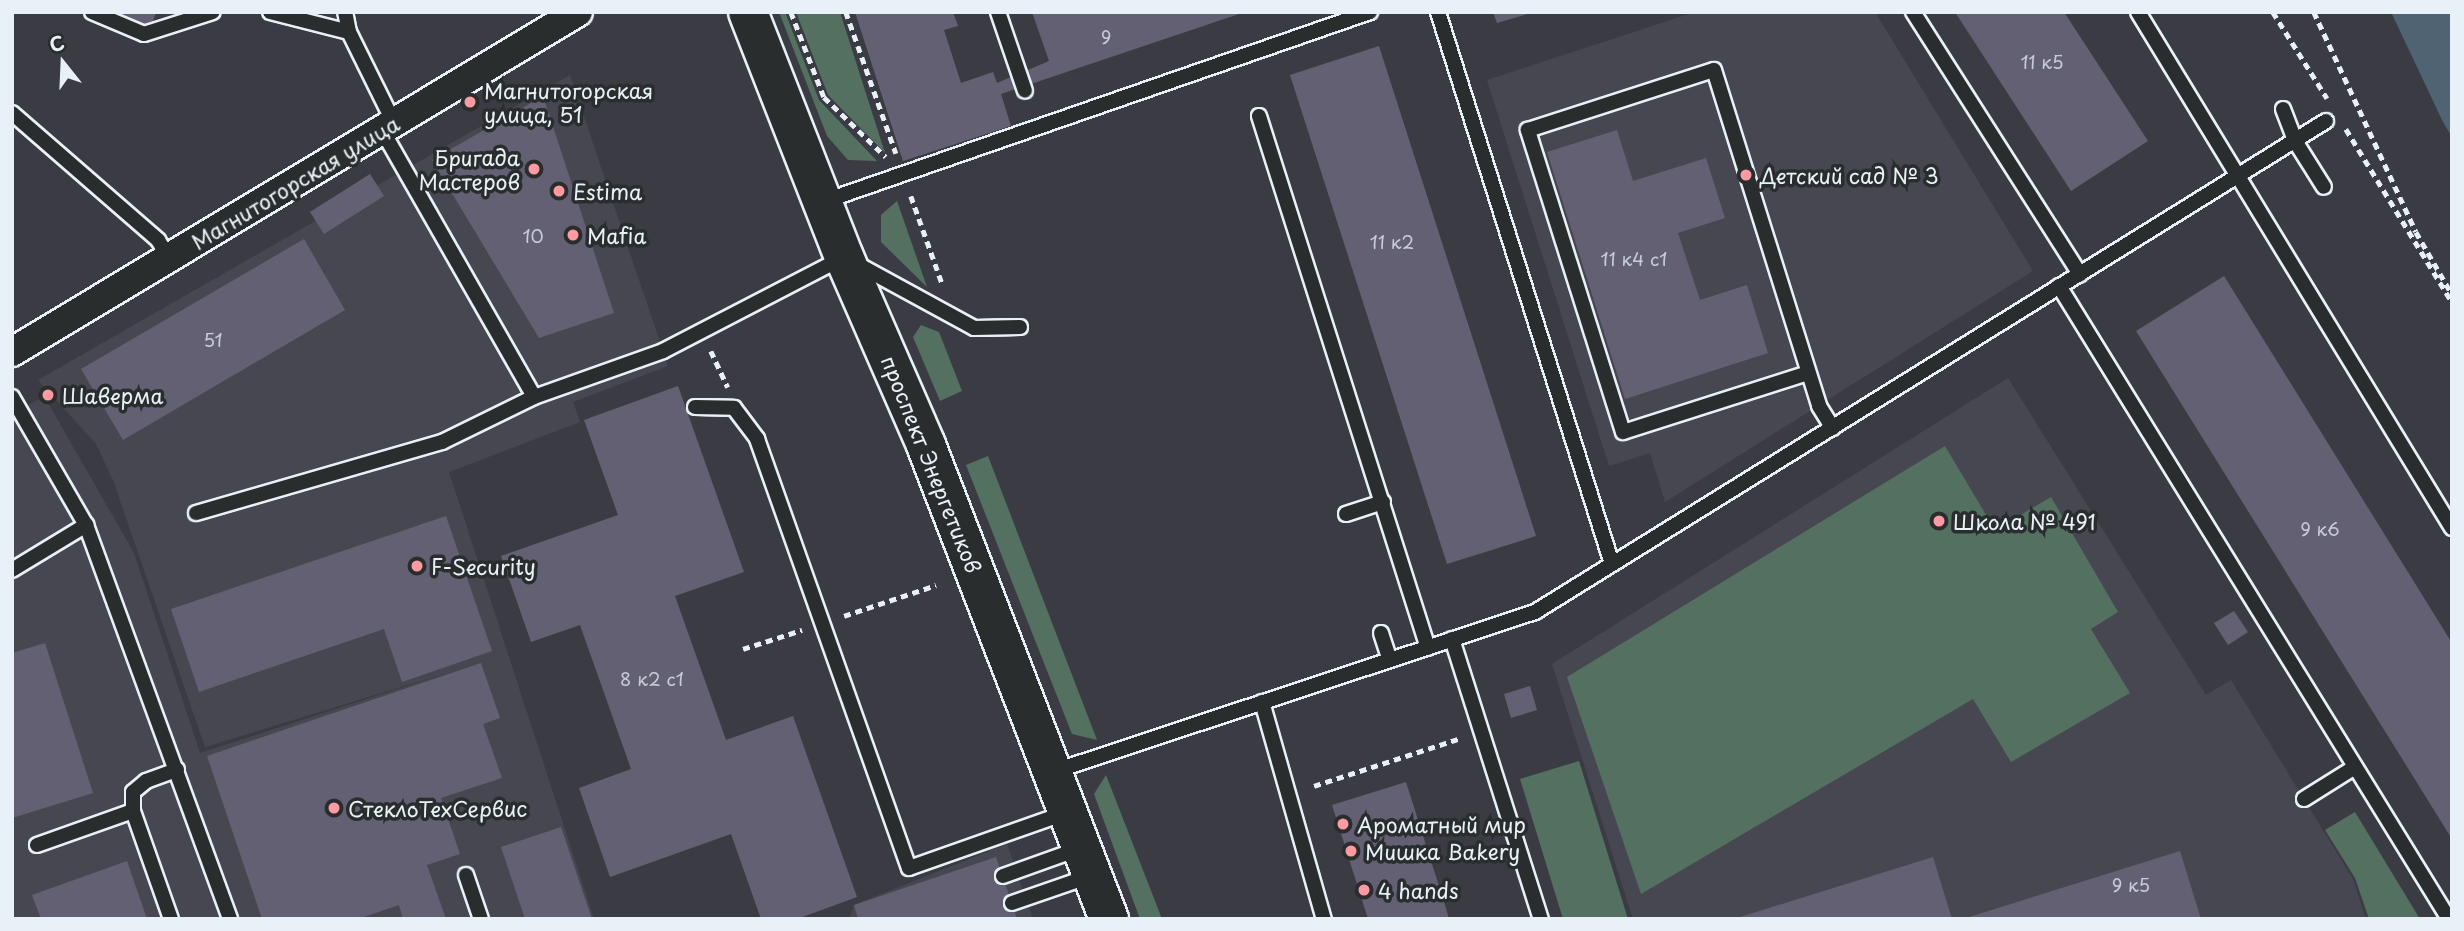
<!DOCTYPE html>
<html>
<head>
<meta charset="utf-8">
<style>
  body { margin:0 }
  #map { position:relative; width:2464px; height:931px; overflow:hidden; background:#3b3c43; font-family:"Playpen Sans",sans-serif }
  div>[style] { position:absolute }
  .built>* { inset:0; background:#474751 }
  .green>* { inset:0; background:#547060 }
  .water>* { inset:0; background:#4f6372 }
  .building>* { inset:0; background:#646073 }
  .path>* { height:4.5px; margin-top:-2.25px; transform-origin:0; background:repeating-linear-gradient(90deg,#e8f1f8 0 7px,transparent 0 12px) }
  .roads { filter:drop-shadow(2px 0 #e8f1f8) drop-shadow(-2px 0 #e8f1f8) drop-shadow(0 2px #e8f1f8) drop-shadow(0 -2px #e8f1f8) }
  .service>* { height:14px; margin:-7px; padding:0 7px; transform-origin:7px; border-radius:7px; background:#2a2d2e }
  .minor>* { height:28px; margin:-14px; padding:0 14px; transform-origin:14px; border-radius:14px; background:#2a2d2e }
  .primary>* { height:38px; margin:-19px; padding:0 19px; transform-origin:19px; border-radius:19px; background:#2a2d2e }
  .dots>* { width:19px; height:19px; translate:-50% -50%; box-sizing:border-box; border:4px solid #2a2d2e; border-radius:50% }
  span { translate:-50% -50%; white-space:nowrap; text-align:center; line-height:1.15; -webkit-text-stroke:7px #2a2d2e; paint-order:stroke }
  .number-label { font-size:18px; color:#c7cdd7 }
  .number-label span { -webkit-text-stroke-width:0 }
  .poi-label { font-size:21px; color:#e8f1f8 }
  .left { translate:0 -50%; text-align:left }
  .right { translate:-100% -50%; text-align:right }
  .street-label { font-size:21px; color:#e8f1f8 }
  .frame { position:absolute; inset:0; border:14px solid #e8f1f8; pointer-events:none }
  .north { position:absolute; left:28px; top:28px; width:70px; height:70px; -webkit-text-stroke:5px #2a2d2e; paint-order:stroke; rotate:342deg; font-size:19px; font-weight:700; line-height:28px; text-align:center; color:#e8f1f8 }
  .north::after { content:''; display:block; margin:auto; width:24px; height:32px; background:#e8f1f8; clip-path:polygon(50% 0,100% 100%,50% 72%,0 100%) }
</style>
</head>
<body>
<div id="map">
  <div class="built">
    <i style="clip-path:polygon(1695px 12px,1875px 12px,2033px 271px,1665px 502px,1650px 453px,1609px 466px,1487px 80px)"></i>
    <i style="clip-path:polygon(570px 75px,668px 366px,573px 402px,580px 422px,449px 472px,594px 919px,12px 919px,12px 415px,44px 396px,134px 553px,200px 753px,447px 673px,205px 747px,113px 480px,96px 444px,38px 380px)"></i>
    <i style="clip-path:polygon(2008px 378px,2206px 695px,2231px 680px,2353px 879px,2366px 919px,1633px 919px,1552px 664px)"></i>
    <i style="clip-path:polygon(1007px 844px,1033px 919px,849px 919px,854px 905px)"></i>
  </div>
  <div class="green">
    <i style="clip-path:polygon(779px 12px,785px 12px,819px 100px,877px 161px,848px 160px,827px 136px)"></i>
    <i style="clip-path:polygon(796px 12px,840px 12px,885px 153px,828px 95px)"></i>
    <i style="clip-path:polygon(897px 201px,927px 287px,881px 242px,881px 215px)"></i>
    <i style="clip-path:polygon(921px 325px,939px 332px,962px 391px,940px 401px,913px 337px)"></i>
    <i style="clip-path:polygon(1945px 446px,1995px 530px,2051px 497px,2118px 612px,2091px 629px,2130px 693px,2011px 762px,1973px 699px,1641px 894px,1567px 677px)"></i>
    <i style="clip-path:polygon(988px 456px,1097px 740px,1072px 734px,966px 465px)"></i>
    <i style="clip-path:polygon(1579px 761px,1628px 919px,1563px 919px,1520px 779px)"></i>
    <i style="clip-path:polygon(1106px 775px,1162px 919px,1140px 919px,1094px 794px)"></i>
    <i style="clip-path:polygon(2355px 812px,2420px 919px,2369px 919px,2355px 878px,2325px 830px)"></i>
  </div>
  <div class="water">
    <i style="clip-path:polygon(2391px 12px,2452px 12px,2452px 137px,2443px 122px)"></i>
  </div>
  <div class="building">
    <i style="clip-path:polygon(111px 12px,156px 12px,151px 27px)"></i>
    <i style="clip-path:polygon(855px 12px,953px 12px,958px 26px,944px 30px,961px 83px,993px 72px,997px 83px,1049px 61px,1032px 12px,1242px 13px,1001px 94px,1011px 126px,903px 161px)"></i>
    <i style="clip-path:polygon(1493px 12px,1531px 12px,1531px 13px,1497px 23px)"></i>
    <i style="clip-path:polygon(1955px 12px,2064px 12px,2148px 141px,2071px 191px)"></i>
    <i style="clip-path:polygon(1379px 46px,1536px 536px,1447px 564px,1290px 75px)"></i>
    <i style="clip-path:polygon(543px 96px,614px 313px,539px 338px,432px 160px)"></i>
    <i style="clip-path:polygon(1617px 130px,1633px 181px,1706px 158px,1725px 218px,1678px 233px,1700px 300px,1747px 285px,1768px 353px,1625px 399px,1547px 152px)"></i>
    <i style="clip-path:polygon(370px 174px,384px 196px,324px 234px,310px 212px)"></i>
    <i style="clip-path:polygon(304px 239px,345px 310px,123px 440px,81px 369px)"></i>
    <i style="clip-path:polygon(2224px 276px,2452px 643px,2452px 839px,2136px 331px)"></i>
    <i style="clip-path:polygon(678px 386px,744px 572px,675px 596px,726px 740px,793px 716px,857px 897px,797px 919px,761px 919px,731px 834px,610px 877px,579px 788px,631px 769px,580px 625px,531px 642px,501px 556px,618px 515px,584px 420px)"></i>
    <i style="clip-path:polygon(446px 516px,492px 651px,402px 682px,384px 629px,199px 692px,171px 609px)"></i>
    <i style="clip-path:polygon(2234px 611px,2248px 632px,2228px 645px,2214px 623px)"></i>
    <i style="clip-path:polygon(45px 643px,93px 793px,12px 818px,12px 653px)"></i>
    <i style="clip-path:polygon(481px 663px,500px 718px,483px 724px,502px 778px,441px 798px,460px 854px,427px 865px,446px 919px,403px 919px,399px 905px,358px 919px,262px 919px,207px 756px)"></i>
    <i style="clip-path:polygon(1530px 686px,1537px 710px,1511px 718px,1504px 694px)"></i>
    <i style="clip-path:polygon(1406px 782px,1445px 905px,1449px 919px,1368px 919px,1332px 805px)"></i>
    <i style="clip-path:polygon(561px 827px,592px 919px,525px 919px,501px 847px)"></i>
    <i style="clip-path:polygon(2180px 851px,2201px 919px,1966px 919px,1966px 918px)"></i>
    <i style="clip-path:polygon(996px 857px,1017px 919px,858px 919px,854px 905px)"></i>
    <i style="clip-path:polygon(1933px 857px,1952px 919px,1737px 919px,1737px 918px)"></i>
    <i style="clip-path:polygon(127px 861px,147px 919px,41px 919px,32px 895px)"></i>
  </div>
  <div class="path">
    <i style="left:791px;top:12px;width:91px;rotate:68.8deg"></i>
    <i style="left:824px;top:97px;width:86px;rotate:44.1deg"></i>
    <i style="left:846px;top:12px;width:150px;rotate:70.5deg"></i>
    <i style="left:2273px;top:12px;width:102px;rotate:57.9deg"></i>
    <i style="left:2314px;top:12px;width:242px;rotate:65.1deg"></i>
    <i style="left:2416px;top:232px;width:72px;rotate:59.9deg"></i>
    <i style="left:2346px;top:129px;width:203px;rotate:58.5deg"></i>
    <i style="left:911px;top:196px;width:92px;rotate:70.4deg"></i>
    <i style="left:711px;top:351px;width:40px;rotate:65deg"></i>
    <i style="left:844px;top:616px;width:97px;rotate:-18.6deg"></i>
    <i style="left:743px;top:649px;width:62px;rotate:-17.9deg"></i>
    <i style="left:1314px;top:786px;width:155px;rotate:-18.1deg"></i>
  </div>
  <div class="roads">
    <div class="service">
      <i style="left:92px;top:12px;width:56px;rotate:22.9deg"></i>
      <i style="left:144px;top:34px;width:72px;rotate:-17.7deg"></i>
      <i style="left:270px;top:12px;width:81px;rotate:14.2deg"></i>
      <i style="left:349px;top:32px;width:20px;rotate:-101deg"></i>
      <i style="left:998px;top:12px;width:83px;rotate:71.1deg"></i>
      <i style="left:1438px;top:12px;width:579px;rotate:72.5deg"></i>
      <i style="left:1913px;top:12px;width:311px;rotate:57.5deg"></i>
      <i style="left:2138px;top:12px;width:604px;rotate:58.68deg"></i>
      <i style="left:349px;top:32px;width:102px;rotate:63.7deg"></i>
      <i style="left:2283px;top:109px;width:34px;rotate:69deg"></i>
      <i style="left:2295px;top:141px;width:54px;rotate:57.8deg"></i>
      <i style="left:12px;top:113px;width:194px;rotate:41deg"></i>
      <i style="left:158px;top:240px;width:21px;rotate:59deg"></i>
      <i style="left:1259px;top:116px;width:558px;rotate:72.38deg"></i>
      <i style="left:382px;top:130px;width:307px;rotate:60.3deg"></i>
      <i style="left:822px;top:202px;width:580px;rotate:-19.12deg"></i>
      <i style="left:2059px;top:286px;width:743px;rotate:58.36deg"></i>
      <i style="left:1808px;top:373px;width:194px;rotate:162.3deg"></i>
      <i style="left:1623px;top:432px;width:317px;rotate:-107.5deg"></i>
      <i style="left:1528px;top:130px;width:195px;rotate:-17.9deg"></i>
      <i style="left:1714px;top:70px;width:352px;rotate:72.6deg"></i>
      <i style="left:1819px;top:406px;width:26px;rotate:58deg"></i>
      <i style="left:12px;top:397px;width:148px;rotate:60deg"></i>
      <i style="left:86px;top:525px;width:419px;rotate:69.9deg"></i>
      <i style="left:695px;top:407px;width:39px;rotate:1deg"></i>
      <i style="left:734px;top:408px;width:39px;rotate:53deg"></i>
      <i style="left:757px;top:439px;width:455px;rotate:70.5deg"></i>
      <i style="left:909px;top:868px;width:169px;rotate:-19.4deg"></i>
      <i style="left:196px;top:513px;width:256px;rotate:-16.1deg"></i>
      <i style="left:442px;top:442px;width:102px;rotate:-26.1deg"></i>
      <i style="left:534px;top:397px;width:137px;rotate:-19.6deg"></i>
      <i style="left:663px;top:351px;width:204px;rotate:-27.4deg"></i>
      <i style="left:844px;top:257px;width:148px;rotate:28.6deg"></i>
      <i style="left:974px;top:328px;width:46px;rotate:-1.2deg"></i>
      <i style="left:1346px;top:514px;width:39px;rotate:-18deg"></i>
      <i style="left:12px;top:570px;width:87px;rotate:-31.3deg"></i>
      <i style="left:1381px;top:633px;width:28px;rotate:72deg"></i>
      <i style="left:1452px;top:639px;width:294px;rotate:72.4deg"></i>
      <i style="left:1262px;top:702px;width:226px;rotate:74.1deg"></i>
      <i style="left:1055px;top:771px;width:506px;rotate:-18.33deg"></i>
      <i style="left:1535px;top:612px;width:931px;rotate:-31.83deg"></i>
      <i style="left:2304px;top:799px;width:60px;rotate:-32.1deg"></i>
      <i style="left:37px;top:845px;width:102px;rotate:-19.5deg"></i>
      <i style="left:466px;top:875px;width:46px;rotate:71.2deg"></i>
      <i style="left:1003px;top:876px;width:83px;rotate:-19.7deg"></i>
      <i style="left:1012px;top:903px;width:83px;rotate:-19.1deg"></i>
      <i style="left:171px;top:919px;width:114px;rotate:-109.4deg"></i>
      <i style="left:133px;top:811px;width:19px;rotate:-90deg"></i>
      <i style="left:133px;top:792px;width:17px;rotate:-40deg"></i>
      <i style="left:146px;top:781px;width:33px;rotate:-20deg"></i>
    </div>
    <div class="minor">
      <i style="left:12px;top:352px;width:660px;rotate:-30.99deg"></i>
    </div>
    <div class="primary">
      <i style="left:748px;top:12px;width:263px;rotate:68.6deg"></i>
      <i style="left:844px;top:257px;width:205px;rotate:66.4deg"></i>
      <i style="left:926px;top:445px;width:508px;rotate:68.89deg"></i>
    </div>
  </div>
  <div class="dots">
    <i style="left:470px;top:102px;background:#ff9aa2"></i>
    <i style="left:534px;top:169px;background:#ff9aa2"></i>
    <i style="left:1746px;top:175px;background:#ff9aa2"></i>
    <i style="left:559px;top:191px;background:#ff9aa2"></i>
    <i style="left:573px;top:235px;background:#ff9aa2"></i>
    <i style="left:48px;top:395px;background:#ff9aa2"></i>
    <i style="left:1939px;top:521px;background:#ff9aa2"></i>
    <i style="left:417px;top:566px;background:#ff9aa2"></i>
    <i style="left:334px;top:808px;background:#ff9aa2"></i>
    <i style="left:1343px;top:824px;background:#ff9aa2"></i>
    <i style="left:1351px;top:851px;background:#ff9aa2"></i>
    <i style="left:1364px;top:890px;background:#ff9aa2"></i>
  </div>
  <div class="number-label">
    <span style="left:1106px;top:37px">9</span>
    <span style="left:2042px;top:62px">11 к5</span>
    <span style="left:533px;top:236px">10</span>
    <span style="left:1392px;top:242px">11 к2</span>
    <span style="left:1634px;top:259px">11 к4 с1</span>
    <span style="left:213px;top:340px">51</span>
    <span style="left:2320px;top:529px">9 к6</span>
    <span style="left:652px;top:679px">8 к2 с1</span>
    <span style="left:2131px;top:885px">9 к5</span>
  </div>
  <div class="poi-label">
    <span class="left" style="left:484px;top:102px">Магнитогорская<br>улица, 51</span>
    <span class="right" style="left:520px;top:169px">Бригада<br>Мастеров</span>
    <span class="left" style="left:1760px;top:175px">Детский сад № 3</span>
    <span class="left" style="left:573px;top:191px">Estima</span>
    <span class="left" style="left:587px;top:235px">Mafia</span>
    <span class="left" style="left:62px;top:395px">Шаверма</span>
    <span class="left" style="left:1953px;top:521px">Школа № 491</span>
    <span class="left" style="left:431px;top:566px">F-Security</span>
    <span class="left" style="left:348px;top:808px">СтеклоТехСервис</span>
    <span class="left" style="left:1357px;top:824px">Ароматный мир</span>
    <span class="left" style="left:1365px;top:851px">Мишка Bakery</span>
    <span class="left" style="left:1378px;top:890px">4 hands</span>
  </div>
  <div class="street-label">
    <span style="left:295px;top:182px;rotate:-31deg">Магнитогорская улица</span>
    <span style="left:932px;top:464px;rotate:68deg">проспект Энергетиков</span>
  </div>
  <div class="frame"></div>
  <div class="north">С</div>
</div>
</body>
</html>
